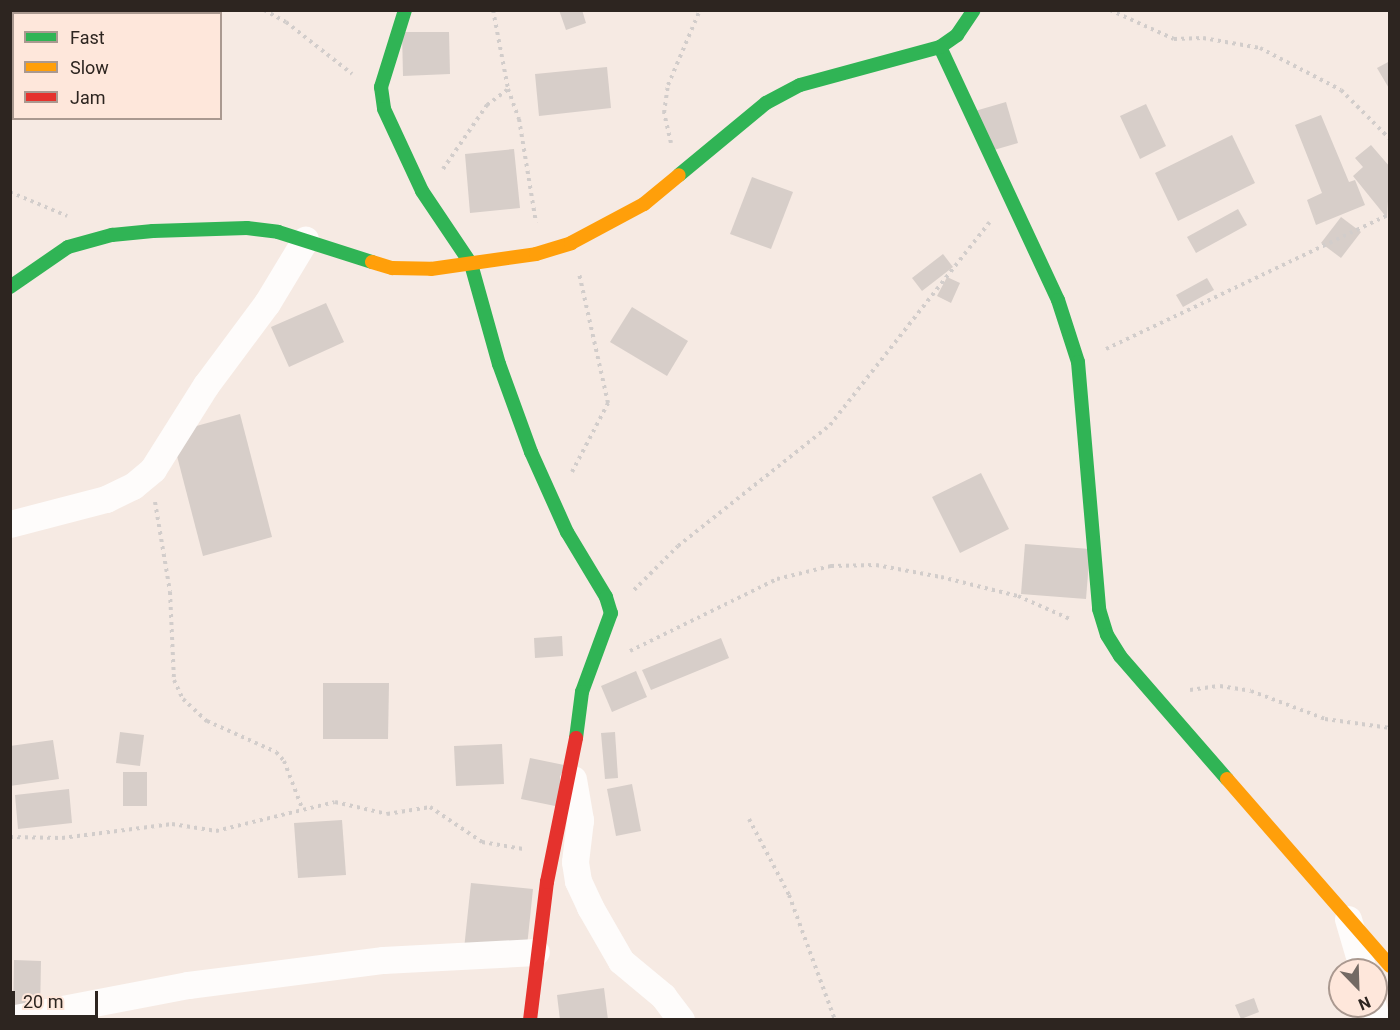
<!DOCTYPE html>
<html>
<head>
<meta charset="utf-8">
<style>
  body { margin:0 }
  #map { position:relative; width:1400px; height:1030px; overflow:hidden; background:#f6eae3; font-family:Roboto,sans-serif }
  div>[style] { position:absolute }
  .building>* { inset:0; background:#d7cec9 }
  .path>* { height:4px; margin-top:-2px; transform-origin:0; background:repeating-linear-gradient(90deg,#d2cdcb 0 3px,transparent 0 7.5px) }
  .street>* { height:27px; margin:-13.5px; padding:0 13.5px; transform-origin:13.5px; border-radius:13.5px; background:#fefcfb }
  .fast>* { height:14px; margin:-7px; padding:0 7px; transform-origin:7px; border-radius:7px; background:#30b455 }
  .slow>* { height:14px; margin:-7px; padding:0 7px; transform-origin:7px; border-radius:7px; background:#ff9f0a }
  .jam>* { height:14px; margin:-7px; padding:0 7px; transform-origin:7px; border-radius:7px; background:#e5322d }
  span { translate:-50% -50%; white-space:nowrap; text-align:center; line-height:1.15; -webkit-text-stroke:5px #fee7db; paint-order:stroke }
  .frame { position:absolute; inset:0; border:12px solid #2d2520; pointer-events:none }
  .legend { position:absolute; left:12px; top:12px; width:210px; height:108px; box-sizing:border-box; background:#fee7db; border:2px solid #aa9990; margin:0; padding:8px 10px; list-style:none; font-size:18px; color:#2d2520 }
  .legend li { display:flex; align-items:center; gap:12px; height:30px }
  .legend b { width:30px; border:2px solid #aa9990 }
  .north { position:absolute; left:1328px; top:958px; width:60px; height:60px; box-sizing:border-box; background:#fee7db; border:2px solid #aa9990; border-radius:50%; rotate:157deg; font-size:16px; font-weight:700; line-height:24px; text-align:center; color:#2d2520 }
  .north::after { content:''; display:block; margin:auto; width:21px; height:27px; background:#736a64; clip-path:polygon(50% 0,100% 100%,50% 72%,0 100%) }
  .scale { position:absolute; left:12px; top:991px; width:86px; height:27px; box-sizing:border-box; border:3px solid #2d2520; border-top:0; padding-left:8px; font-size:18px; line-height:21px; white-space:nowrap; color:#2d2520; -webkit-text-stroke:4px #fee7db; paint-order:stroke }
</style>
</head>
<body>
<div id="map">
  <div class="building">
    <i style="clip-path:polygon(559px 10px,582px 10px,586px 23px,566px 30px)"></i>
    <i style="clip-path:polygon(402px 32px,449px 32px,450px 74px,403px 76px)"></i>
    <i style="clip-path:polygon(1390px 61px,1390px 90px,1377px 68px)"></i>
    <i style="clip-path:polygon(607px 67px,611px 108px,539px 116px,535px 74px)"></i>
    <i style="clip-path:polygon(1006px 102px,1018px 143px,987px 152px,975px 111px)"></i>
    <i style="clip-path:polygon(1146px 104px,1166px 146px,1140px 159px,1120px 116px)"></i>
    <i style="clip-path:polygon(1321px 115px,1349px 182px,1355px 180px,1365px 205px,1316px 225px,1307px 200px,1322px 193px,1295px 125px)"></i>
    <i style="clip-path:polygon(1232px 135px,1255px 183px,1178px 221px,1155px 173px)"></i>
    <i style="clip-path:polygon(1371px 145px,1390px 167px,1387px 218px,1353px 176px,1363px 167px,1355px 158px)"></i>
    <i style="clip-path:polygon(514px 149px,520px 208px,470px 213px,465px 154px)"></i>
    <i style="clip-path:polygon(752px 177px,793px 192px,771px 249px,730px 234px)"></i>
    <i style="clip-path:polygon(1238px 209px,1247px 225px,1196px 253px,1187px 237px)"></i>
    <i style="clip-path:polygon(1341px 217px,1361px 232px,1341px 258px,1321px 243px)"></i>
    <i style="clip-path:polygon(943px 254px,953px 267px,922px 291px,912px 278px)"></i>
    <i style="clip-path:polygon(947px 277px,960px 283px,951px 303px,937px 296px)"></i>
    <i style="clip-path:polygon(1207px 278px,1214px 290px,1183px 307px,1176px 295px)"></i>
    <i style="clip-path:polygon(326px 303px,344px 342px,289px 367px,271px 327px)"></i>
    <i style="clip-path:polygon(632px 307px,688px 341px,667px 376px,610px 342px)"></i>
    <i style="clip-path:polygon(240px 414px,272px 537px,203px 556px,171px 433px)"></i>
    <i style="clip-path:polygon(981px 473px,1009px 529px,960px 553px,932px 497px)"></i>
    <i style="clip-path:polygon(1025px 544px,1090px 549px,1086px 599px,1021px 594px)"></i>
    <i style="clip-path:polygon(562px 636px,563px 656px,535px 658px,534px 638px)"></i>
    <i style="clip-path:polygon(721px 638px,729px 658px,651px 690px,642px 670px)"></i>
    <i style="clip-path:polygon(636px 671px,647px 697px,612px 712px,601px 686px)"></i>
    <i style="clip-path:polygon(323px 683px,389px 683px,388px 739px,323px 739px)"></i>
    <i style="clip-path:polygon(120px 732px,144px 735px,140px 766px,116px 763px)"></i>
    <i style="clip-path:polygon(615px 732px,618px 778px,605px 779px,601px 733px)"></i>
    <i style="clip-path:polygon(53px 740px,59px 779px,10px 786px,10px 746px)"></i>
    <i style="clip-path:polygon(502px 744px,504px 784px,456px 786px,454px 746px)"></i>
    <i style="clip-path:polygon(530px 758px,569px 766px,560px 807px,521px 799px)"></i>
    <i style="clip-path:polygon(123px 772px,147px 772px,147px 806px,123px 806px)"></i>
    <i style="clip-path:polygon(632px 784px,641px 831px,616px 836px,607px 789px)"></i>
    <i style="clip-path:polygon(69px 789px,72px 823px,18px 829px,15px 795px)"></i>
    <i style="clip-path:polygon(342px 820px,346px 875px,298px 878px,294px 823px)"></i>
    <i style="clip-path:polygon(471px 883px,533px 889px,526px 956px,464px 949px)"></i>
    <i style="clip-path:polygon(14px 960px,41px 961px,40px 1014px,13px 1014px)"></i>
    <i style="clip-path:polygon(604px 988px,608px 1020px,560px 1020px,557px 995px)"></i>
    <i style="clip-path:polygon(1254px 998px,1259px 1012px,1241px 1019px,1235px 1005px)"></i>
  </div>
  <div class="path">
    <i style="left:264px;top:10px;width:25px;rotate:29deg"></i>
    <i style="left:286px;top:22px;width:84px;rotate:38.2deg"></i>
    <i style="left:493px;top:10px;width:80px;rotate:79.2deg"></i>
    <i style="left:508px;top:89px;width:32px;rotate:70deg"></i>
    <i style="left:519px;top:119px;width:105px;rotate:80.7deg"></i>
    <i style="left:1110px;top:10px;width:70px;rotate:24.4deg"></i>
    <i style="left:1174px;top:39px;width:29px;rotate:-2deg"></i>
    <i style="left:1203px;top:38px;width:58px;rotate:10deg"></i>
    <i style="left:1260px;top:48px;width:91px;rotate:27.4deg"></i>
    <i style="left:1341px;top:90px;width:69px;rotate:45deg"></i>
    <i style="left:671px;top:143px;width:31px;rotate:-103deg"></i>
    <i style="left:664px;top:113px;width:28px;rotate:-82deg"></i>
    <i style="left:668px;top:85px;width:82px;rotate:-66.9deg"></i>
    <i style="left:443px;top:169px;width:78px;rotate:-55.5deg"></i>
    <i style="left:487px;top:105px;width:26px;rotate:-37deg"></i>
    <i style="left:10px;top:192px;width:62px;rotate:22.8deg"></i>
    <i style="left:1106px;top:349px;width:314px;rotate:-25.4deg"></i>
    <i style="left:572px;top:472px;width:78px;rotate:-62.4deg"></i>
    <i style="left:608px;top:403px;width:133px;rotate:-102.6deg"></i>
    <i style="left:155px;top:502px;width:91px;rotate:80.5deg"></i>
    <i style="left:170px;top:592px;width:88px;rotate:87.4deg"></i>
    <i style="left:174px;top:680px;width:21px;rotate:65deg"></i>
    <i style="left:183px;top:699px;width:33px;rotate:43deg"></i>
    <i style="left:207px;top:721px;width:76px;rotate:24.2deg"></i>
    <i style="left:276px;top:752px;width:12px;rotate:48deg"></i>
    <i style="left:284px;top:761px;width:50px;rotate:69deg"></i>
    <i style="left:634px;top:590px;width:62px;rotate:-45deg"></i>
    <i style="left:678px;top:546px;width:194px;rotate:-38.5deg"></i>
    <i style="left:830px;top:425px;width:258px;rotate:-51.8deg"></i>
    <i style="left:630px;top:651px;width:164px;rotate:-26.1deg"></i>
    <i style="left:777px;top:579px;width:56px;rotate:-13.5deg"></i>
    <i style="left:831px;top:566px;width:45px;rotate:-1.3deg"></i>
    <i style="left:876px;top:565px;width:66px;rotate:10.5deg"></i>
    <i style="left:941px;top:577px;width:79px;rotate:13.9deg"></i>
    <i style="left:1018px;top:596px;width:57px;rotate:23.9deg"></i>
    <i style="left:1190px;top:690px;width:30px;rotate:-8deg"></i>
    <i style="left:1220px;top:686px;width:31px;rotate:9deg"></i>
    <i style="left:1251px;top:691px;width:79px;rotate:20.7deg"></i>
    <i style="left:1325px;top:719px;width:66px;rotate:7.9deg"></i>
    <i style="left:749px;top:819px;width:86px;rotate:62.2deg"></i>
    <i style="left:789px;top:895px;width:133px;rotate:69.8deg"></i>
    <i style="left:10px;top:837px;width:52px;rotate:1.1deg"></i>
    <i style="left:62px;top:838px;width:111px;rotate:-7.3deg"></i>
    <i style="left:172px;top:824px;width:45px;rotate:9deg"></i>
    <i style="left:216px;top:831px;width:122px;rotate:-13.7deg"></i>
    <i style="left:335px;top:802px;width:53px;rotate:13deg"></i>
    <i style="left:387px;top:814px;width:44px;rotate:-9.2deg"></i>
    <i style="left:430px;top:807px;width:63px;rotate:33.9deg"></i>
    <i style="left:482px;top:842px;width:42px;rotate:9.7deg"></i>
  </div>
  <div class="street">
    <i style="left:10px;top:524px;width:99px;rotate:-14.6deg"></i>
    <i style="left:106px;top:499px;width:30px;rotate:-26deg"></i>
    <i style="left:133px;top:486px;width:26px;rotate:-40deg"></i>
    <i style="left:153px;top:469px;width:99px;rotate:-57.8deg"></i>
    <i style="left:206px;top:385px;width:102px;rotate:-53.4deg"></i>
    <i style="left:267px;top:303px;width:74px;rotate:-58.9deg"></i>
    <i style="left:573px;top:779px;width:42px;rotate:80.3deg"></i>
    <i style="left:580px;top:820px;width:42px;rotate:96.8deg"></i>
    <i style="left:575px;top:862px;width:19px;rotate:81deg"></i>
    <i style="left:578px;top:881px;width:29px;rotate:65deg"></i>
    <i style="left:590px;top:907px;width:62px;rotate:60.1deg"></i>
    <i style="left:621px;top:961px;width:55px;rotate:39.8deg"></i>
    <i style="left:663px;top:996px;width:30px;rotate:53deg"></i>
    <i style="left:1348px;top:919px;width:53px;rotate:73.6deg"></i>
    <i style="left:1373px;top:1006px;width:14px;rotate:78deg"></i>
    <i style="left:10px;top:1019px;width:181px;rotate:-10.8deg"></i>
    <i style="left:188px;top:985px;width:197px;rotate:-7.3deg"></i>
    <i style="left:383px;top:960px;width:153px;rotate:-3deg"></i>
  </div>
  <div class="fast">
    <i style="left:405px;top:10px;width:81px;rotate:107.3deg"></i>
    <i style="left:381px;top:87px;width:22px;rotate:82deg"></i>
    <i style="left:384px;top:109px;width:90px;rotate:65.1deg"></i>
    <i style="left:422px;top:191px;width:88px;rotate:56.1deg"></i>
    <i style="left:471px;top:264px;width:104px;rotate:74.4deg"></i>
    <i style="left:499px;top:364px;width:94px;rotate:70deg"></i>
    <i style="left:531px;top:452px;width:88px;rotate:65.8deg"></i>
    <i style="left:567px;top:532px;width:76px;rotate:59deg"></i>
    <i style="left:606px;top:597px;width:17px;rotate:73deg"></i>
    <i style="left:611px;top:613px;width:84px;rotate:110.2deg"></i>
    <i style="left:582px;top:692px;width:46px;rotate:97.4deg"></i>
    <i style="left:940px;top:47px;width:279px;rotate:65deg"></i>
    <i style="left:1058px;top:300px;width:65px;rotate:72.1deg"></i>
    <i style="left:1078px;top:362px;width:248px;rotate:85.1deg"></i>
    <i style="left:1099px;top:609px;width:27px;rotate:73deg"></i>
    <i style="left:1107px;top:635px;width:25px;rotate:58deg"></i>
    <i style="left:1120px;top:656px;width:163px;rotate:49deg"></i>
    <i style="left:679px;top:175px;width:113px;rotate:-39.6deg"></i>
    <i style="left:766px;top:103px;width:38px;rotate:-28deg"></i>
    <i style="left:800px;top:85px;width:145px;rotate:-15.2deg"></i>
    <i style="left:940px;top:47px;width:21px;rotate:-35deg"></i>
    <i style="left:957px;top:35px;width:30px;rotate:-56deg"></i>
    <i style="left:10px;top:287px;width:70px;rotate:-34.6deg"></i>
    <i style="left:68px;top:247px;width:46px;rotate:-15.3deg"></i>
    <i style="left:112px;top:235px;width:41px;rotate:-5.6deg"></i>
    <i style="left:153px;top:231px;width:94px;rotate:-1.8deg"></i>
    <i style="left:247px;top:228px;width:31px;rotate:7deg"></i>
    <i style="left:278px;top:232px;width:99px;rotate:17.7deg"></i>
  </div>
  <div class="slow">
    <i style="left:372px;top:262px;width:21px;rotate:17deg"></i>
    <i style="left:392px;top:268px;width:39px;rotate:1deg"></i>
    <i style="left:431px;top:269px;width:106px;rotate:-8.1deg"></i>
    <i style="left:536px;top:254px;width:37px;rotate:-17deg"></i>
    <i style="left:571px;top:243px;width:83px;rotate:-28.1deg"></i>
    <i style="left:644px;top:204px;width:45px;rotate:-39.6deg"></i>
    <i style="left:1227px;top:779px;width:248px;rotate:48.9deg"></i>
  </div>
  <div class="jam">
    <i style="left:530px;top:1020px;width:139px;rotate:-83deg"></i>
    <i style="left:547px;top:882px;width:147px;rotate:-78.6deg"></i>
  </div>
  <div class="frame"></div>
  <ul class="legend">
  <li><b style="height:8px;background:#30b455"></b>Fast</li>
  <li><b style="height:8px;background:#ff9f0a"></b>Slow</li>
  <li><b style="height:8px;background:#e5322d"></b>Jam</li>
  </ul>
  <div class="north">N</div>
  <div class="scale">20 m</div>
</div>
</body>
</html>
